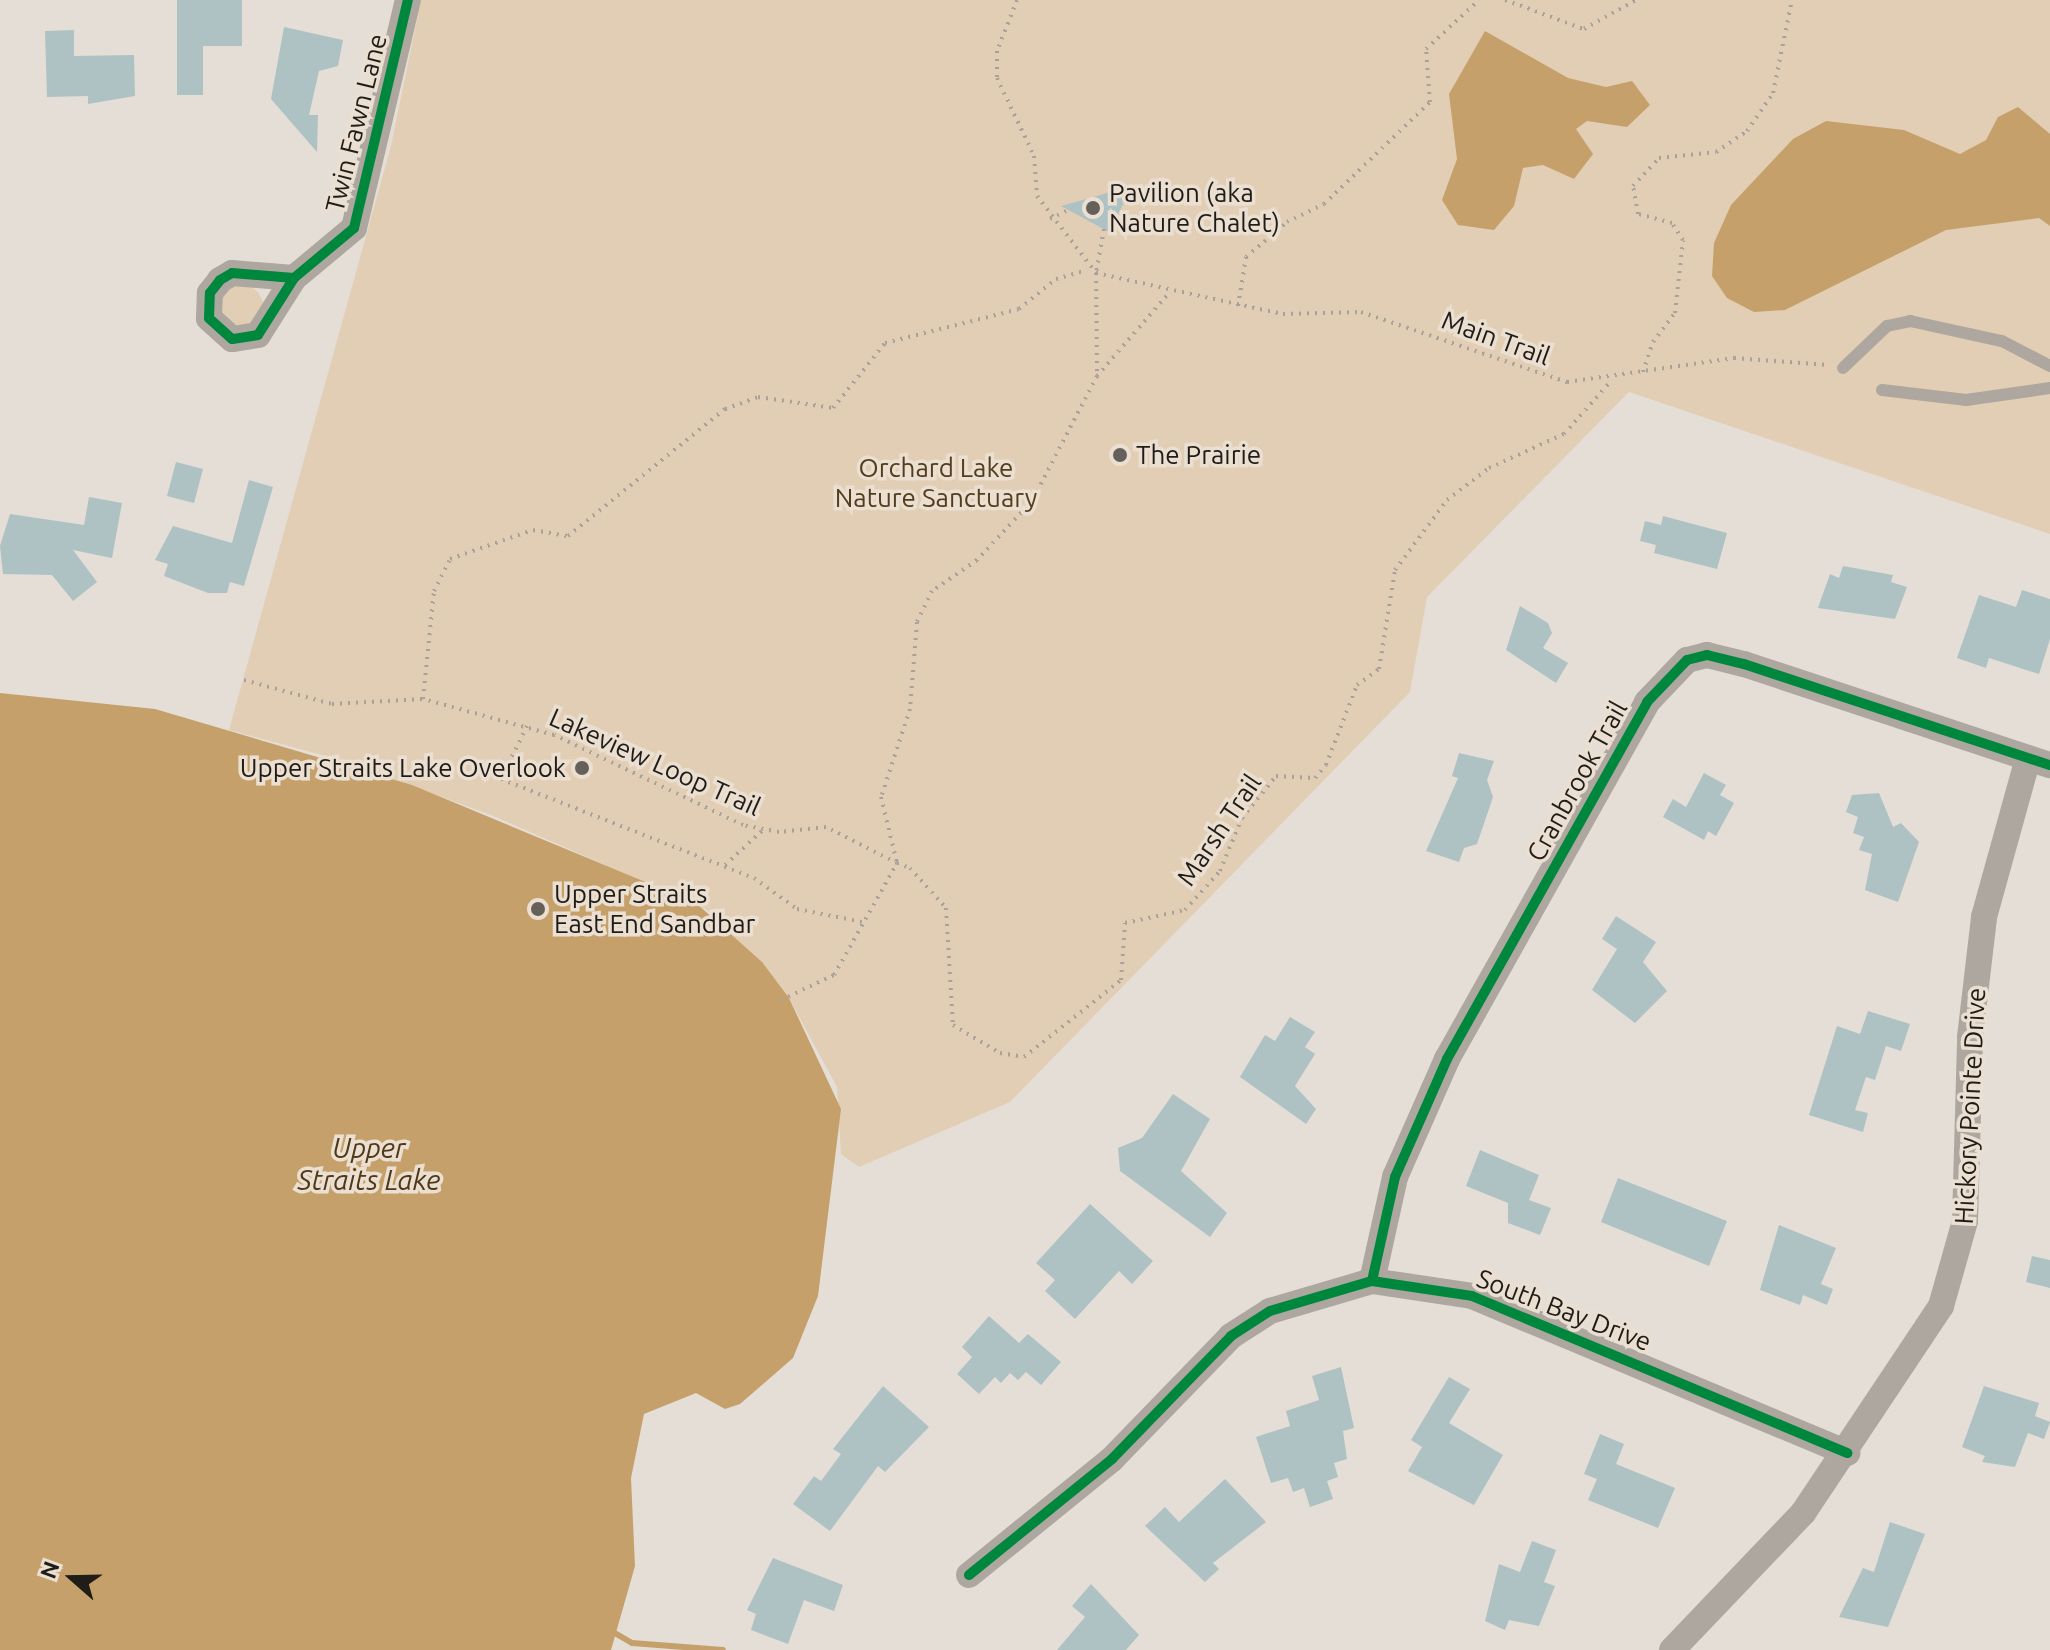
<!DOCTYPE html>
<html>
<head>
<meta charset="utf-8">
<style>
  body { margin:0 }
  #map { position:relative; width:2050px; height:1650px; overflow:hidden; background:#e4ded7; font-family:Ubuntu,sans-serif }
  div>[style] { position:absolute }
  .green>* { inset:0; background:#e2ceb4 }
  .round { border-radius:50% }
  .water>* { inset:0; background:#c6a06a }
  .stream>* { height:6px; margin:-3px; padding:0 3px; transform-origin:3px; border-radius:3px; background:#c6a06a }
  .building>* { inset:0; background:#aec2c4 }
  .path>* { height:4px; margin-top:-2px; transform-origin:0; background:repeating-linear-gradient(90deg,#a8a29b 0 2px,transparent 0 8px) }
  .service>* { height:12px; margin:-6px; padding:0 6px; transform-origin:6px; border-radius:6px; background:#aea79f }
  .minor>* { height:26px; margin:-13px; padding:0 13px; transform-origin:13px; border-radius:13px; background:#aea79f }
  .cycleway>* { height:10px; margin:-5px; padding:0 5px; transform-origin:5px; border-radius:5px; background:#00873e }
  .dots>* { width:22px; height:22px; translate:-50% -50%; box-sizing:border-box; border:4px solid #eadfd1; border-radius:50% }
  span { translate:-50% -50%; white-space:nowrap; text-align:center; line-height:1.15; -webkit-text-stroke:7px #eadfd1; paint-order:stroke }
  .street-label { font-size:26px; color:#201c17 }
  .poi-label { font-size:26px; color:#201c17 }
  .left { translate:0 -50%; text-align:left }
  .right { translate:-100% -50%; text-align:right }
  .park-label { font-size:26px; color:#533d1d }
  .water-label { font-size:28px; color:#4f3919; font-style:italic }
  .north { position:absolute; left:32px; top:1538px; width:80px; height:80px; -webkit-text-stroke:6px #eadfd1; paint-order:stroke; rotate:290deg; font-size:22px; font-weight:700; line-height:32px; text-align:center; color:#201c17 }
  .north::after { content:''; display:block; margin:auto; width:28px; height:36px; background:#201c17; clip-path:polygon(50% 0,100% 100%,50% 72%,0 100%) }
</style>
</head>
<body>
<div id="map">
  <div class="green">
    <i style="clip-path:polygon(421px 0,2050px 0,2050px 534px,1629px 392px,1427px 597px,1410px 692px,1010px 1102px,859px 1167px,841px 1154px,837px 1087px,789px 998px,707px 910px,496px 817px,345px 761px,229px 730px,391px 146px)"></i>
    <i class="round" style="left:221px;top:285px;width:42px;height:42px"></i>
  </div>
  <div class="water">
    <i style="clip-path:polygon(1485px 31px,1568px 78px,1606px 87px,1632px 81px,1650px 105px,1627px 127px,1587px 121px,1576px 129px,1593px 154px,1574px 179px,1543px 165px,1523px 168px,1514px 206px,1494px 230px,1458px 225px,1442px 200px,1457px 159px,1449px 94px)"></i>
    <i style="clip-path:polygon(2018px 107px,2050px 134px,2050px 226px,2039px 218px,1946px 230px,1785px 310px,1754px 312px,1727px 298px,1712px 276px,1714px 243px,1731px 205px,1793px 139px,1826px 121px,1904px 130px,1960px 154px,1986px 140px,1998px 117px)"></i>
    <i style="clip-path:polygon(0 693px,155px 709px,412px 785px,696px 903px,762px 962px,789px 998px,841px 1109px,818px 1296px,793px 1358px,740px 1404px,725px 1409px,696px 1393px,644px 1414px,631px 1478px,635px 1566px,611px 1650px,0 1650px)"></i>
  </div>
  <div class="stream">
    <i style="left:613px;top:1632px;width:22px;rotate:30deg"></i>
    <i style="left:632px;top:1643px;width:91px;rotate:4.4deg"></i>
  </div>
  <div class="building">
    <i style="clip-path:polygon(177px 0,242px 0,242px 46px,203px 46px,203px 95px,177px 95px)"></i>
    <i style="clip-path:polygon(284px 27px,343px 40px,338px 66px,319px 71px,309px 115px,318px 115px,317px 152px,271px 99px)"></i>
    <i style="clip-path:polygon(74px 30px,74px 56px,134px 55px,135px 96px,88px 104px,88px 96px,47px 97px,45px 31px)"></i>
    <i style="clip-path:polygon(1133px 185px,1109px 232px,1061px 206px,1097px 196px)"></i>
    <i style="clip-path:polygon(176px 462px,203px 469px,194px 503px,167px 496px)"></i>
    <i style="clip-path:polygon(249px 480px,273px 487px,244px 586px,230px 582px,227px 593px,208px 593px,164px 576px,168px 564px,155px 560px,173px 526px,232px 543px)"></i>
    <i style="clip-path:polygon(89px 497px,122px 503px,112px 558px,73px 550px,97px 582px,73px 601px,52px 575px,3px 574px,0 546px,10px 514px,84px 525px)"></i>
    <i style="clip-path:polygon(1663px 516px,1727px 533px,1717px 569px,1654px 553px,1656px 545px,1640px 541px,1645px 521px,1661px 525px)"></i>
    <i style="clip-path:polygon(1843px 566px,1893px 575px,1891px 582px,1907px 587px,1895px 619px,1818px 608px,1830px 574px,1839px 578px)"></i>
    <i style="clip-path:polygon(2022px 590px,2050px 599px,2050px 639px,2039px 674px,1989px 658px,1986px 668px,1957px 658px,1979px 595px,2016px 607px)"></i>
    <i style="clip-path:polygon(1520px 606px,1548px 623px,1552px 633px,1543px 648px,1568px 663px,1556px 683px,1506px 650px)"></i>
    <i style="clip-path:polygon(1459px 753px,1494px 761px,1487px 780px,1493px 797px,1477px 844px,1464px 848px,1459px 862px,1426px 851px,1458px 778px,1452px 776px)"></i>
    <i style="clip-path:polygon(1704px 773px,1726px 785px,1720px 795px,1734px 803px,1716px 836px,1708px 831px,1704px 840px,1663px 817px,1673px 799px,1686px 807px)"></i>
    <i style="clip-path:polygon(1879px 793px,1893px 827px,1901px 823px,1919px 842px,1898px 902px,1865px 890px,1872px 854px,1859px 850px,1864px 837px,1853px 833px,1858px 817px,1846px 812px,1852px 795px)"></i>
    <i style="clip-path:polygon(1616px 916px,1656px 942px,1643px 962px,1667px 991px,1635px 1023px,1592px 990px,1617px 949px,1602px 939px)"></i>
    <i style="clip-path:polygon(1868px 1011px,1910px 1024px,1901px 1051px,1886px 1046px,1875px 1080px,1866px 1077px,1855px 1110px,1868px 1113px,1863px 1132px,1809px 1115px,1837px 1026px,1860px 1034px)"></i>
    <i style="clip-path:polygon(1290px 1017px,1315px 1032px,1305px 1047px,1315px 1054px,1295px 1086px,1316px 1109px,1306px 1124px,1240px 1077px,1265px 1035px,1275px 1041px)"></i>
    <i style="clip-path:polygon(1173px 1094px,1210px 1119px,1181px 1171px,1227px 1213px,1210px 1237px,1120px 1171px,1118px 1148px,1142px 1138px)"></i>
    <i style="clip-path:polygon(1480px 1150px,1539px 1175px,1529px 1200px,1551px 1208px,1540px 1235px,1508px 1223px,1508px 1203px,1466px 1186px)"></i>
    <i style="clip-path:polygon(1618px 1178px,1727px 1221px,1709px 1266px,1601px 1222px)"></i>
    <i style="clip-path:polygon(1090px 1204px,1153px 1261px,1132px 1284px,1119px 1271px,1075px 1319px,1045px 1291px,1055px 1280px,1036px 1263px)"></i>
    <i style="clip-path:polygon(1779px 1225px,1836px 1248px,1821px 1284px,1833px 1289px,1827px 1305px,1803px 1295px,1800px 1305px,1760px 1290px)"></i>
    <i style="clip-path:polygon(2032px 1256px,2050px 1260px,2050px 1288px,2026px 1282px)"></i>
    <i style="clip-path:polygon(989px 1316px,1019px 1343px,1028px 1334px,1061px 1362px,1041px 1385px,1026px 1372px,1018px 1380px,1010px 1373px,1001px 1383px,995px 1377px,979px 1394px,957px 1374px,972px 1357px,962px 1347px)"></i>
    <i style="clip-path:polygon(1341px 1367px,1354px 1428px,1343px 1431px,1347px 1459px,1334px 1463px,1338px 1477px,1327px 1481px,1333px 1499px,1310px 1507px,1304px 1488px,1293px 1492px,1288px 1478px,1271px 1483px,1256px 1437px,1290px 1426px,1286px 1411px,1319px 1400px,1312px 1376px)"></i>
    <i style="clip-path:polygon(1449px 1377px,1470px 1389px,1449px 1423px,1503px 1455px,1474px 1505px,1408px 1471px,1422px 1447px,1411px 1440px)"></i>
    <i style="clip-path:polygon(883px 1386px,929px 1427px,885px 1472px,878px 1466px,830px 1531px,793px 1504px,814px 1476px,821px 1481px,841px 1454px,833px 1449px)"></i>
    <i style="clip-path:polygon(1984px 1386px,2039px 1403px,2035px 1416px,2050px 1422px,2044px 1439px,2028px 1433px,2015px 1467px,1982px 1462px,1985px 1456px,1962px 1447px)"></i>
    <i style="clip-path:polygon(1600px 1434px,1624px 1444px,1616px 1464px,1675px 1488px,1658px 1528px,1588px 1500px,1597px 1479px,1584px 1474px)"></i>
    <i style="clip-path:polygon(1225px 1479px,1266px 1522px,1213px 1563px,1219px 1569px,1205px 1582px,1145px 1526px,1165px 1507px,1179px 1522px)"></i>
    <i style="clip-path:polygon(1890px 1522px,1925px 1534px,1888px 1627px,1839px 1617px,1863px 1568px,1874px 1572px)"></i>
    <i style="clip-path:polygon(1532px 1541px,1556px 1550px,1544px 1582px,1555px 1586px,1539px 1626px,1509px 1620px,1505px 1630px,1485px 1621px,1499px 1564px,1520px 1572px)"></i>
    <i style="clip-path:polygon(773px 1558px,843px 1585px,834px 1611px,804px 1600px,788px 1644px,751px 1630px,756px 1614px,747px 1610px)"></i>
    <i style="clip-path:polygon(1091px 1584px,1139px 1635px,1126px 1650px,1057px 1650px,1085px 1617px,1072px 1606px)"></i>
  </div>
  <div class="path">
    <i style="left:1017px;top:0;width:55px;rotate:111.4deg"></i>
    <i style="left:997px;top:51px;width:27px;rotate:90deg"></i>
    <i style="left:997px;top:78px;width:86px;rotate:64.6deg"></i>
    <i style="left:1034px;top:156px;width:40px;rotate:85.7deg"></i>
    <i style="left:1037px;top:196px;width:97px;rotate:52.5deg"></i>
    <i style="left:1096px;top:273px;width:103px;rotate:89.4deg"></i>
    <i style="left:1097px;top:376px;width:141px;rotate:117.5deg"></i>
    <i style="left:1032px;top:501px;width:81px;rotate:133deg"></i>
    <i style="left:977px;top:560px;width:55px;rotate:145.4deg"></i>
    <i style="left:932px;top:591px;width:34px;rotate:116deg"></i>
    <i style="left:917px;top:622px;width:87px;rotate:94.6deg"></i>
    <i style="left:910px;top:709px;width:93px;rotate:108.2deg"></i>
    <i style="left:881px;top:797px;width:68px;rotate:76.4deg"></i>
    <i style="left:897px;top:863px;width:80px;rotate:-153.1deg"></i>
    <i style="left:826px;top:827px;width:47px;rotate:173.9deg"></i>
    <i style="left:779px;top:832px;width:37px;rotate:-169deg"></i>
    <i style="left:743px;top:825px;width:209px;rotate:-154.5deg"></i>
    <i style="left:554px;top:735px;width:136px;rotate:-164.6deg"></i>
    <i style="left:423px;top:699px;width:109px;rotate:-84.2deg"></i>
    <i style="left:434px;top:591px;width:36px;rotate:-63deg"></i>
    <i style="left:450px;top:559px;width:88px;rotate:-19.3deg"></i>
    <i style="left:533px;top:530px;width:36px;rotate:10deg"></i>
    <i style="left:568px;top:536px;width:202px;rotate:-39deg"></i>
    <i style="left:725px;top:409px;width:35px;rotate:-20deg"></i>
    <i style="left:758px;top:397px;width:76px;rotate:8.3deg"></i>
    <i style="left:833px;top:408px;width:83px;rotate:-51.3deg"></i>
    <i style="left:885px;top:343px;width:138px;rotate:-14.2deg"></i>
    <i style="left:1019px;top:309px;width:48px;rotate:-39deg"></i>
    <i style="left:1056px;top:279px;width:32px;rotate:-16deg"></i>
    <i style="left:1505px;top:0;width:84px;rotate:20.2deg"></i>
    <i style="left:1584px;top:29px;width:60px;rotate:-29.1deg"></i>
    <i style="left:1050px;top:219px;width:20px;rotate:-27deg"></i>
    <i style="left:1104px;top:229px;width:45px;rotate:100.3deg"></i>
    <i style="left:1096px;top:273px;width:191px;rotate:12.4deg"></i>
    <i style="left:1283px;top:314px;width:78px;rotate:-1.5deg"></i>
    <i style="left:1361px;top:312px;width:218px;rotate:18.8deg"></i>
    <i style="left:1567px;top:382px;width:169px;rotate:-8.2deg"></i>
    <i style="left:1734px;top:358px;width:95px;rotate:4.2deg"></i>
    <i style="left:1238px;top:306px;width:50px;rotate:-80.7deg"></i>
    <i style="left:1246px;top:257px;width:54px;rotate:-40.5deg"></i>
    <i style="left:1287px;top:222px;width:41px;rotate:-25.9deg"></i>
    <i style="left:1324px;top:204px;width:147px;rotate:-43.9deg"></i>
    <i style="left:1430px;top:102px;width:53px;rotate:-94.3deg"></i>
    <i style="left:1426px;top:49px;width:72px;rotate:-42.8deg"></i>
    <i style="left:1643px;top:372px;width:32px;rotate:-72deg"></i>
    <i style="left:1653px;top:342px;width:36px;rotate:-53deg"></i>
    <i style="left:1675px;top:313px;width:73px;rotate:-83.7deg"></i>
    <i style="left:1683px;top:240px;width:20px;rotate:-123deg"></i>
    <i style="left:1672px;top:223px;width:35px;rotate:-165deg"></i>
    <i style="left:1638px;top:214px;width:28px;rotate:-100deg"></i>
    <i style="left:1633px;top:186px;width:38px;rotate:-47deg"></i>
    <i style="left:1659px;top:158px;width:57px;rotate:-6deg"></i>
    <i style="left:1716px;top:152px;width:37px;rotate:-34deg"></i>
    <i style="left:1747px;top:131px;width:46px;rotate:-55.6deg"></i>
    <i style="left:1773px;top:93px;width:95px;rotate:-78.5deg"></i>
    <i style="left:1097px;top:376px;width:110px;rotate:-49.1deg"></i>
    <i style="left:244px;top:680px;width:91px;rotate:15.3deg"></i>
    <i style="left:332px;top:704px;width:91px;rotate:-3.1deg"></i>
    <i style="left:527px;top:726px;width:59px;rotate:116.1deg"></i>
    <i style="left:501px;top:779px;width:272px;rotate:21.4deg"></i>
    <i style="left:754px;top:878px;width:53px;rotate:35.8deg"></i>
    <i style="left:797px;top:909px;width:71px;rotate:11.3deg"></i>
    <i style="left:582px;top:768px;width:16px;rotate:-68deg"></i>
    <i style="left:725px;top:865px;width:53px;rotate:-42.7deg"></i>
    <i style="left:781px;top:1000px;width:59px;rotate:-25.3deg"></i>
    <i style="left:834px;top:975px;width:129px;rotate:-60.6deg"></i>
    <i style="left:897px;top:863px;width:14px;rotate:21deg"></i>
    <i style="left:910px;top:868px;width:54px;rotate:48deg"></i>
    <i style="left:946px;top:908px;width:117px;rotate:86.6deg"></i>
    <i style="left:953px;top:1025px;width:55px;rotate:30.8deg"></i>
    <i style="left:1000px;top:1053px;width:24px;rotate:9deg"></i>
    <i style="left:1024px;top:1057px;width:124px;rotate:-38.4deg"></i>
    <i style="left:1121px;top:980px;width:57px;rotate:-86deg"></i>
    <i style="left:1125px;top:923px;width:61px;rotate:-12.2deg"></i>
    <i style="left:1185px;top:910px;width:52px;rotate:-48.1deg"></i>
    <i style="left:1220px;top:871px;width:57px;rotate:-67.5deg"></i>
    <i style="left:1242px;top:818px;width:54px;rotate:-51deg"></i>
    <i style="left:1276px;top:776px;width:39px;rotate:3deg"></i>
    <i style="left:1315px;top:778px;width:17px;rotate:-50deg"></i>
    <i style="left:1326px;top:765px;width:86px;rotate:-68.8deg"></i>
    <i style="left:1357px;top:685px;width:27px;rotate:-36deg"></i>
    <i style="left:1379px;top:669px;width:100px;rotate:-80.8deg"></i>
    <i style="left:1395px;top:570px;width:87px;rotate:-53.4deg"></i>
    <i style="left:1447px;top:500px;width:53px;rotate:-37.3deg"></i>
    <i style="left:1489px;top:468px;width:82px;rotate:-24.4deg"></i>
    <i style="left:1564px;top:434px;width:71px;rotate:-48.4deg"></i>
  </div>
  <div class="service">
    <i style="left:1843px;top:368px;width:61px;rotate:-43.7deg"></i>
    <i style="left:1887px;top:326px;width:24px;rotate:-12deg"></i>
    <i style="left:1910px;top:321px;width:94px;rotate:12.3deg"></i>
    <i style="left:2002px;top:341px;width:54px;rotate:27.5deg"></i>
    <i style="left:1882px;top:390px;width:85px;rotate:6.8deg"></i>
    <i style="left:1966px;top:400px;width:85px;rotate:-8.1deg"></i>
  </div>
  <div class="minor">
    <i style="left:294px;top:278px;width:67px;rotate:122.3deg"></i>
    <i style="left:258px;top:335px;width:26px;rotate:171deg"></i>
    <i style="left:232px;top:339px;width:31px;rotate:-138deg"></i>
    <i style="left:209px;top:318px;width:25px;rotate:-88deg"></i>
    <i style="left:210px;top:293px;width:16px;rotate:-52deg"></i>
    <i style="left:220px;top:280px;width:14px;rotate:-30deg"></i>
    <i style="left:232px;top:273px;width:62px;rotate:4.6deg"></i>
    <i style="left:294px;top:278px;width:78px;rotate:-39.8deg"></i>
    <i style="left:354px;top:228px;width:234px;rotate:-76.7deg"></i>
    <i style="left:1372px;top:1281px;width:107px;rotate:-77.5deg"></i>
    <i style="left:1395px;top:1177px;width:129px;rotate:-66.2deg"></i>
    <i style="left:1447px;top:1059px;width:409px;rotate:-60.7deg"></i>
    <i style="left:1647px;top:702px;width:58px;rotate:-46.4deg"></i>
    <i style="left:1687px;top:660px;width:21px;rotate:-14deg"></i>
    <i style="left:1707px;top:655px;width:38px;rotate:14deg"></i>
    <i style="left:1744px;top:664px;width:322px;rotate:18.3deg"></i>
    <i style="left:969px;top:1575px;width:184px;rotate:-39deg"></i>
    <i style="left:1112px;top:1459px;width:171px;rotate:-45.9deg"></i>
    <i style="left:1231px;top:1336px;width:46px;rotate:-32.7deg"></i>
    <i style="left:1270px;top:1311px;width:106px;rotate:-16.4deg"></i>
    <i style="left:1372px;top:1281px;width:101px;rotate:8.5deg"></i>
    <i style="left:1472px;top:1296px;width:407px;rotate:22.7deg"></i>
    <i style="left:1672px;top:1650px;width:190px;rotate:-46.3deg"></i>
    <i style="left:1803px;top:1513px;width:249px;rotate:-56.3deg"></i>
    <i style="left:1941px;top:1306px;width:88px;rotate:-74.2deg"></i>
    <i style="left:1965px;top:1221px;width:184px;rotate:-88.4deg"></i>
    <i style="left:1970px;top:1037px;width:121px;rotate:-83.3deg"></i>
    <i style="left:1984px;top:917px;width:165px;rotate:-74.5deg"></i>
  </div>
  <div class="cycleway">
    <i style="left:294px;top:278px;width:67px;rotate:122.3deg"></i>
    <i style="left:258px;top:335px;width:26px;rotate:171deg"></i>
    <i style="left:232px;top:339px;width:31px;rotate:-138deg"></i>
    <i style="left:209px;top:318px;width:25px;rotate:-88deg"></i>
    <i style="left:210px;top:293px;width:16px;rotate:-52deg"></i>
    <i style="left:220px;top:280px;width:14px;rotate:-30deg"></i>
    <i style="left:232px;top:273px;width:62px;rotate:4.6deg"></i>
    <i style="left:294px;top:278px;width:78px;rotate:-39.8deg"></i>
    <i style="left:354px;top:228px;width:234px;rotate:-76.7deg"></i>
    <i style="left:1372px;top:1281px;width:107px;rotate:-77.5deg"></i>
    <i style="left:1395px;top:1177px;width:129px;rotate:-66.2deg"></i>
    <i style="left:1447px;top:1059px;width:409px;rotate:-60.7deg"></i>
    <i style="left:1647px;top:702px;width:58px;rotate:-46.4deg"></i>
    <i style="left:1687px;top:660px;width:21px;rotate:-14deg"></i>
    <i style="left:1707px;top:655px;width:38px;rotate:14deg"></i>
    <i style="left:1744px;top:664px;width:322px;rotate:18.3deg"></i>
    <i style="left:969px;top:1575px;width:184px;rotate:-39deg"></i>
    <i style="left:1112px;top:1459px;width:171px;rotate:-45.9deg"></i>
    <i style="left:1231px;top:1336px;width:46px;rotate:-32.7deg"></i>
    <i style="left:1270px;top:1311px;width:106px;rotate:-16.4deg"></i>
    <i style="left:1372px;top:1281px;width:101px;rotate:8.5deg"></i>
    <i style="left:1472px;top:1296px;width:407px;rotate:22.7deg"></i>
  </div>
  <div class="dots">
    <i style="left:1093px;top:208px;background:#65605a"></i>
    <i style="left:1120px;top:455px;background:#65605a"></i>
    <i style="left:582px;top:768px;background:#65605a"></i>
    <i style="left:538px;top:909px;background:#65605a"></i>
  </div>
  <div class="street-label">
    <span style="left:356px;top:123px;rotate:-76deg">Twin Fawn Lane</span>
    <span style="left:1496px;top:338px;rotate:20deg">Main Trail</span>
    <span style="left:655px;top:762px;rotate:24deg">Lakeview Loop Trail</span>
    <span style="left:1577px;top:781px;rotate:-61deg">Cranbrook Trail</span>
    <span style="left:1219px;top:830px;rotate:-56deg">Marsh Trail</span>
    <span style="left:1970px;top:1106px;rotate:-87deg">Hickory Pointe Drive</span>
    <span style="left:1564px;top:1310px;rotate:21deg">South Bay Drive</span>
  </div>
  <div class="poi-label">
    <span class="left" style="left:1109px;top:208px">Pavilion (aka<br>Nature Chalet)</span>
    <span class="left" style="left:1136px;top:455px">The Prairie</span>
    <span class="right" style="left:566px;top:768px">Upper Straits Lake Overlook</span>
    <span class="left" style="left:554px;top:909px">Upper Straits<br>East End Sandbar</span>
  </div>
  <div class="park-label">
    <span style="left:936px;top:483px">Orchard Lake<br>Nature Sanctuary</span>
  </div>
  <div class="water-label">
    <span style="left:369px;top:1164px">Upper<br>Straits Lake</span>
  </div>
  <div class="north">N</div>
</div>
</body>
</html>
